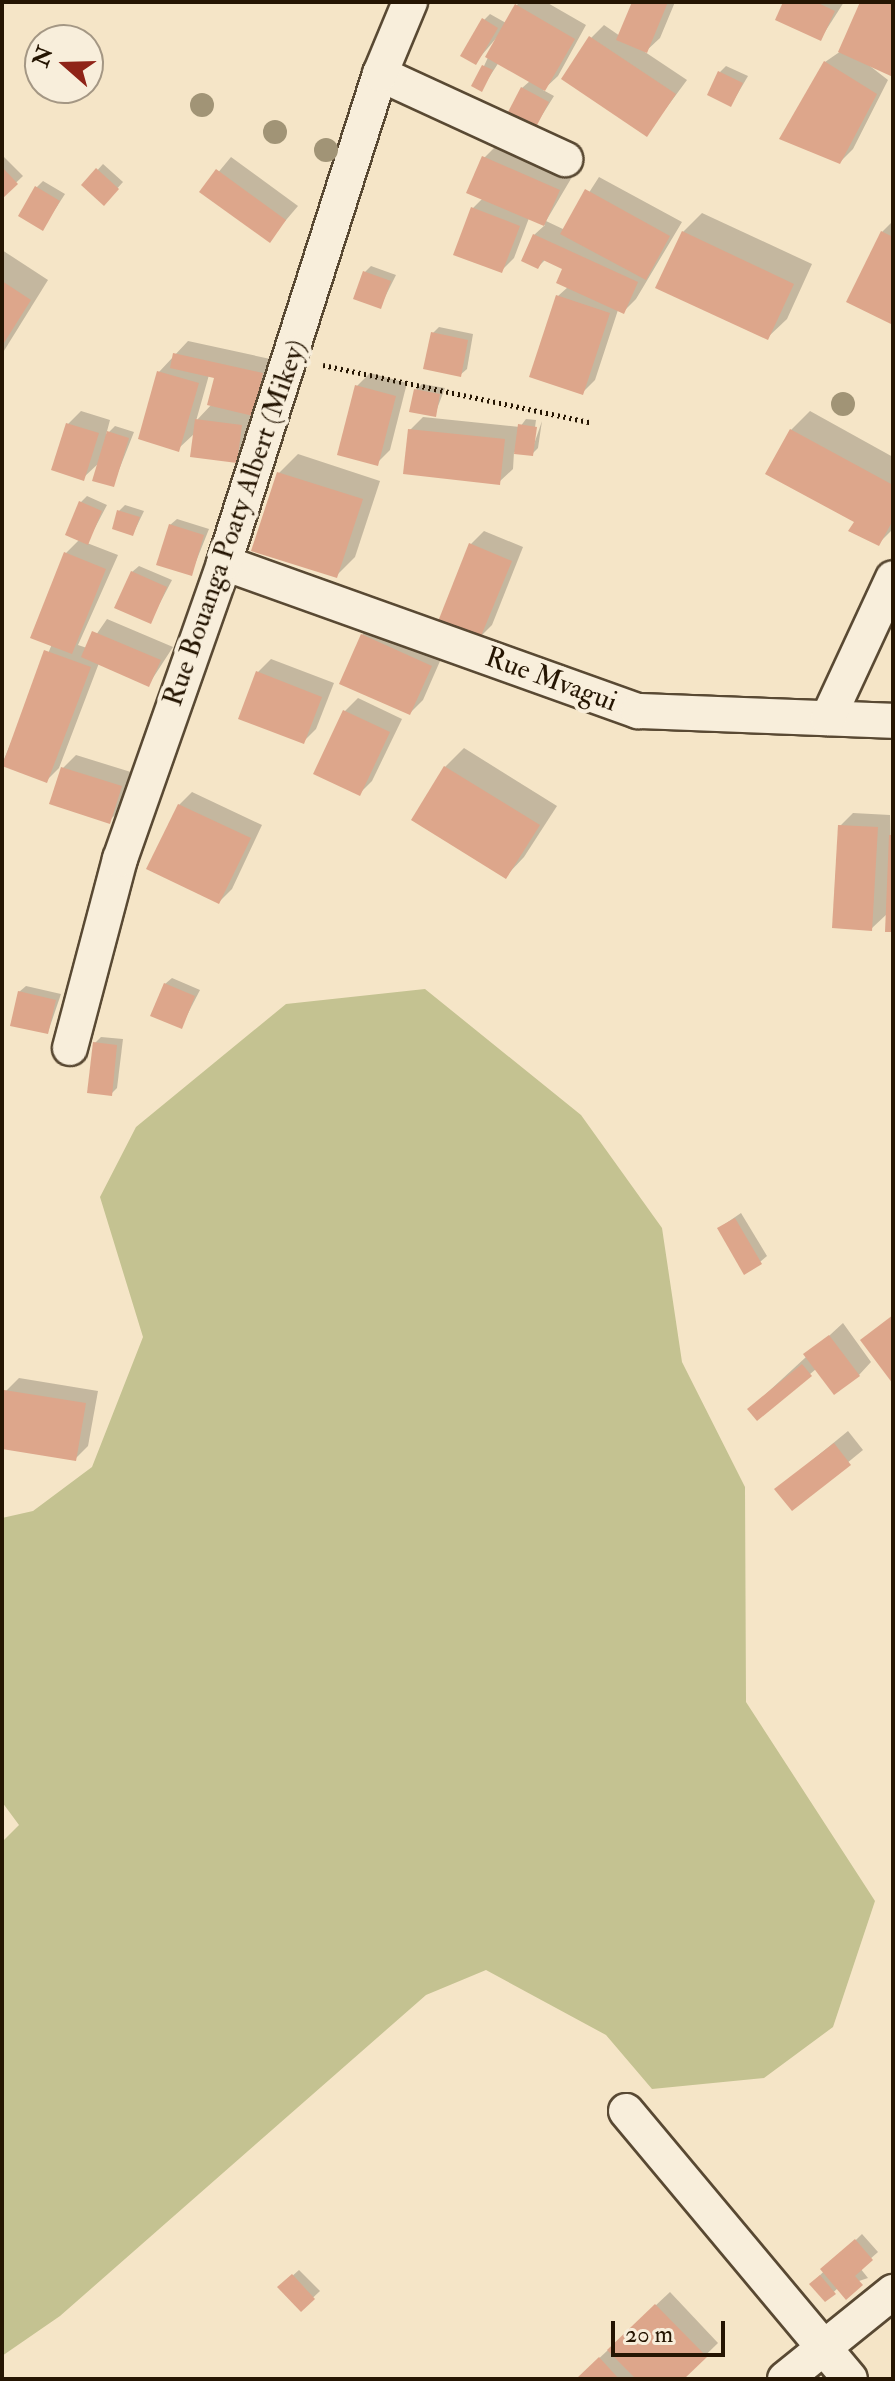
<!DOCTYPE html>
<html>
<head>
<meta charset="utf-8">
<style>
  body { margin:0 }
  #map { position:relative; width:895px; height:2381px; overflow:hidden; background:#f5e5c7; font-family:"IM FELL Double Pica",serif }
  div>[style] { position:absolute }
  .green>* { inset:0; background:#c4c291 }
  .shadow>* { inset:0; background:#0003 }
  .building>* { inset:0; background:#dda68b }
  .path>* { height:5px; margin-top:-2.5px; transform-origin:0; background:repeating-linear-gradient(90deg,#251502 0 2px,transparent 0 6px) }
  .roads { filter:drop-shadow(2px 0 #594933) drop-shadow(-2px 0 #594933) drop-shadow(0 2px #594933) drop-shadow(0 -2px #594933) }
  .minor>* { height:34px; margin:-17px; padding:0 17px; transform-origin:17px; border-radius:17px; background:#f8eedb }
  .trees>* { width:24px; height:24px; margin:-12px; border-radius:50%; background:#a19476 }
  span { translate:-50% -50%; white-space:nowrap; text-align:center; line-height:1.15; -webkit-text-stroke:8px #f8eedb; paint-order:stroke }
  .street-label { font-size:28px; color:#251502 }
  .frame { position:absolute; inset:0; border:4px solid #251502; pointer-events:none }
  .north { position:absolute; left:24px; top:24px; width:80px; height:80px; box-sizing:border-box; background:#f8eedb; border:2px solid #a49784; border-radius:50%; rotate:290deg; font-size:22px; font-weight:700; line-height:32px; text-align:center; color:#251502 }
  .north::after { content:''; display:block; margin:auto; width:28px; height:36px; background:#8f2418; clip-path:polygon(50% 0,100% 100%,50% 72%,0 100%) }
  .scale { position:absolute; left:611px; top:2321px; width:114px; height:36px; box-sizing:border-box; border:4px solid #251502; border-top:0; padding-left:10px; font-size:24px; line-height:28px; white-space:nowrap; color:#251502; -webkit-text-stroke:6px #f8eedb; paint-order:stroke }
</style>
</head>
<body>
<div id="map">
  <div class="green">
    <i style="clip-path:polygon(425px 989px,581px 1115px,662px 1228px,682px 1362px,745px 1487px,746px 1702px,875px 1901px,833px 2027px,764px 2078px,652px 2089px,606px 2035px,486px 1970px,426px 1995px,60px 2316px,2px 2356px,2px 1842px,19px 1825px,2px 1802px,2px 1518px,33px 1511px,92px 1467px,143px 1337px,100px 1197px,136px 1127px,286px 1004px)"></i>
  </div>
  <div class="shadow">
    <i style="clip-path:polygon(519px 2px,546px 2px,586px 25px,558px 76px,543px 90px,554px 96px,536px 125px,522px 88px,530px 81px,499px 62px,481px 90px,484px 66px,498px 36px,476px 62px,484px 20px,490px 14px,506px 23px)"></i>
    <i style="clip-path:polygon(634px 2px,675px 2px,660px 38px,645px 52px,687px 80px,647px 134px,591px 38px,604px 25px,620px 36px)"></i>
    <i style="clip-path:polygon(785px 2px,844px 2px,821px 38px)"></i>
    <i style="clip-path:polygon(862px 2px,893px 2px,893px 75px,866px 63px,888px 80px,853px 149px,840px 162px,825px 62px,841px 51px)"></i>
    <i style="clip-path:polygon(726px 66px,748px 76px,731px 105px,720px 72px)"></i>
    <i style="clip-path:polygon(497px 145px,572px 177px,546px 221px,565px 230px,599px 177px,682px 222px,636px 299px,623px 312px,618px 310px,595px 380px,582px 393px,558px 296px,568px 287px,565px 268px,546px 259px,538px 267px,534px 235px,545px 225px,529px 218px,514px 258px,501px 271px,473px 208px,483px 198px,484px 158px)"></i>
    <i style="clip-path:polygon(2px 155px,23px 176px,2px 196px)"></i>
    <i style="clip-path:polygon(231px 157px,298px 206px,269px 240px,202px 192px)"></i>
    <i style="clip-path:polygon(103px 164px,123px 182px,104px 203px,84px 185px)"></i>
    <i style="clip-path:polygon(43px 181px,65px 194px,43px 228px,37px 187px)"></i>
    <i style="clip-path:polygon(702px 213px,812px 264px,787px 319px,768px 337px,683px 232px)"></i>
    <i style="clip-path:polygon(893px 221px,893px 323px,849px 301px,882px 232px)"></i>
    <i style="clip-path:polygon(2px 250px,48px 280px,2px 354px)"></i>
    <i style="clip-path:polygon(371px 266px,396px 275px,380px 307px,365px 272px)"></i>
    <i style="clip-path:polygon(439px 327px,473px 334px,467px 369px,460px 375px,433px 333px)"></i>
    <i style="clip-path:polygon(evenodd,188px 341px,275px 360px,250px 448px,237px 461px,195px 433px,178px 449px,159px 372px,188px 341px,209px 375px,216px 376px,212px 404px,196px 421px,209px 375px)"></i>
    <i style="clip-path:polygon(370px 373px,407px 383px,390px 450px,377px 463px,357px 386px)"></i>
    <i style="clip-path:polygon(422px 384px,445px 388px,435px 414px,416px 390px)"></i>
    <i style="clip-path:polygon(81px 411px,110px 420px,106px 435px,115px 426px,134px 432px,113px 485px,100px 462px,83px 478px,68px 424px)"></i>
    <i style="clip-path:polygon(810px 411px,893px 457px,893px 529px,878px 544px,791px 430px)"></i>
    <i style="clip-path:polygon(423px 417px,520px 427px,526px 419px,536px 420px,532px 450px,542px 421px,538px 448px,532px 454px,514px 452px,513px 469px,499px 482px,410px 430px)"></i>
    <i style="clip-path:polygon(298px 454px,380px 481px,355px 557px,336px 576px,279px 473px)"></i>
    <i style="clip-path:polygon(87px 496px,107px 505px,87px 543px,118px 555px,78px 645px,87px 648px,107px 619px,173px 647px,149px 684px,99px 663px,59px 768px,46px 781px,2px 764px,52px 644px,66px 553px,80px 539px,81px 502px)"></i>
    <i style="clip-path:polygon(125px 505px,144px 511px,133px 534px,119px 511px)"></i>
    <i style="clip-path:polygon(177px 519px,209px 529px,191px 574px,170px 525px)"></i>
    <i style="clip-path:polygon(484px 531px,523px 547px,492px 625px,479px 638px,471px 544px)"></i>
    <i style="clip-path:polygon(139px 566px,172px 580px,150px 622px,132px 572px)"></i>
    <i style="clip-path:polygon(375px 622px,444px 652px,423px 700px,410px 713px,362px 635px)"></i>
    <i style="clip-path:polygon(271px 659px,334px 683px,316px 729px,303px 742px,258px 672px)"></i>
    <i style="clip-path:polygon(358px 698px,402px 719px,372px 781px,359px 794px,315px 773px,345px 711px)"></i>
    <i style="clip-path:polygon(464px 748px,557px 806px,524px 857px,506px 876px,445px 767px)"></i>
    <i style="clip-path:polygon(76px 755px,134px 773px,122px 808px,109px 821px,63px 768px)"></i>
    <i style="clip-path:polygon(192px 792px,262px 825px,232px 889px,219px 902px,179px 805px)"></i>
    <i style="clip-path:polygon(853px 813px,890px 815px,893px 930px,888px 913px,871px 929px,840px 826px)"></i>
    <i style="clip-path:polygon(172px 978px,200px 990px,181px 1027px,165px 984px)"></i>
    <i style="clip-path:polygon(26px 986px,61px 994px,48px 1032px,19px 992px)"></i>
    <i style="clip-path:polygon(101px 1037px,123px 1039px,117px 1088px,111px 1094px,95px 1043px)"></i>
    <i style="clip-path:polygon(741px 1213px,767px 1256px,760px 1262px,719px 1228px)"></i>
    <i style="clip-path:polygon(843px 1323px,871px 1362px,859px 1375px,816px 1369px,757px 1419px,756px 1403px)"></i>
    <i style="clip-path:polygon(19px 1378px,98px 1391px,88px 1446px,75px 1459px,2px 1447px,6px 1391px)"></i>
    <i style="clip-path:polygon(848px 1431px,863px 1450px,792px 1508px,777px 1489px)"></i>
    <i style="clip-path:polygon(862px 2234px,878px 2252px,860px 2268px,868px 2278px,838px 2288px,825px 2300px,811px 2284px)"></i>
    <i style="clip-path:polygon(299px 2270px,320px 2291px,301px 2309px,280px 2287px)"></i>
    <i style="clip-path:polygon(670px 2292px,718px 2343px,681px 2379px,577px 2379px)"></i>
  </div>
  <div class="building">
    <i style="clip-path:polygon(632px 2px,668px 2px,647px 53px,616px 40px)"></i>
    <i style="clip-path:polygon(783px 2px,816px 2px,835px 11px,821px 41px,775px 20px)"></i>
    <i style="clip-path:polygon(860px 2px,893px 2px,893px 77px,838px 52px)"></i>
    <i style="clip-path:polygon(515px 4px,575px 39px,545px 91px,485px 57px)"></i>
    <i style="clip-path:polygon(482px 18px,498px 28px,476px 65px,460px 56px)"></i>
    <i style="clip-path:polygon(589px 36px,676px 94px,647px 137px,561px 79px)"></i>
    <i style="clip-path:polygon(824px 61px,877px 94px,840px 164px,779px 139px)"></i>
    <i style="clip-path:polygon(482px 65px,493px 70px,482px 92px,471px 86px)"></i>
    <i style="clip-path:polygon(718px 71px,743px 83px,731px 107px,707px 95px)"></i>
    <i style="clip-path:polygon(521px 87px,549px 102px,536px 127px,508px 112px)"></i>
    <i style="clip-path:polygon(482px 156px,560px 190px,544px 226px,466px 193px)"></i>
    <i style="clip-path:polygon(2px 167px,18px 184px,2px 199px)"></i>
    <i style="clip-path:polygon(96px 168px,119px 189px,104px 206px,81px 185px)"></i>
    <i style="clip-path:polygon(216px 169px,286px 220px,270px 243px,199px 192px)"></i>
    <i style="clip-path:polygon(35px 186px,60px 201px,43px 231px,18px 216px)"></i>
    <i style="clip-path:polygon(585px 189px,670px 236px,646px 280px,560px 234px)"></i>
    <i style="clip-path:polygon(471px 207px,520px 226px,502px 273px,453px 255px)"></i>
    <i style="clip-path:polygon(682px 231px,794px 284px,768px 340px,655px 288px)"></i>
    <i style="clip-path:polygon(881px 231px,893px 237px,893px 325px,846px 302px)"></i>
    <i style="clip-path:polygon(533px 234px,638px 282px,624px 314px,556px 283px,562px 269px,543px 260px,538px 269px,521px 261px)"></i>
    <i style="clip-path:polygon(363px 271px,391px 281px,381px 309px,353px 299px)"></i>
    <i style="clip-path:polygon(2px 281px,31px 300px,2px 346px)"></i>
    <i style="clip-path:polygon(556px 295px,610px 313px,583px 395px,529px 377px)"></i>
    <i style="clip-path:polygon(431px 332px,468px 340px,461px 377px,423px 369px)"></i>
    <i style="clip-path:polygon(173px 353px,263px 373px,253px 416px,207px 405px,214px 378px,170px 368px)"></i>
    <i style="clip-path:polygon(157px 371px,199px 383px,179px 452px,138px 439px)"></i>
    <i style="clip-path:polygon(355px 385px,396px 396px,378px 466px,337px 455px)"></i>
    <i style="clip-path:polygon(414px 389px,440px 394px,436px 417px,409px 412px)"></i>
    <i style="clip-path:polygon(195px 419px,242px 425px,237px 463px,190px 457px)"></i>
    <i style="clip-path:polygon(66px 423px,99px 433px,84px 481px,51px 470px)"></i>
    <i style="clip-path:polygon(518px 424px,537px 427px,533px 456px,514px 454px)"></i>
    <i style="clip-path:polygon(408px 429px,505px 439px,500px 485px,403px 474px)"></i>
    <i style="clip-path:polygon(790px 429px,893px 485px,893px 520px,879px 546px,848px 531px,854px 522px,765px 474px)"></i>
    <i style="clip-path:polygon(107px 431px,129px 438px,114px 487px,92px 481px)"></i>
    <i style="clip-path:polygon(277px 472px,363px 499px,337px 578px,251px 551px)"></i>
    <i style="clip-path:polygon(79px 501px,102px 511px,88px 545px,65px 535px)"></i>
    <i style="clip-path:polygon(117px 510px,140px 517px,133px 536px,112px 529px)"></i>
    <i style="clip-path:polygon(169px 524px,204px 535px,192px 576px,156px 565px)"></i>
    <i style="clip-path:polygon(469px 543px,512px 561px,479px 641px,437px 624px)"></i>
    <i style="clip-path:polygon(64px 552px,106px 569px,72px 654px,30px 638px)"></i>
    <i style="clip-path:polygon(131px 571px,167px 587px,151px 624px,114px 608px)"></i>
    <i style="clip-path:polygon(92px 631px,161px 660px,149px 687px,81px 657px)"></i>
    <i style="clip-path:polygon(361px 634px,432px 666px,410px 715px,339px 684px)"></i>
    <i style="clip-path:polygon(44px 650px,91px 667px,47px 783px,2px 766px)"></i>
    <i style="clip-path:polygon(256px 671px,322px 697px,304px 744px,238px 719px)"></i>
    <i style="clip-path:polygon(343px 710px,390px 732px,360px 796px,313px 774px)"></i>
    <i style="clip-path:polygon(444px 766px,540px 825px,506px 879px,411px 820px)"></i>
    <i style="clip-path:polygon(61px 767px,122px 786px,110px 824px,49px 804px)"></i>
    <i style="clip-path:polygon(178px 804px,251px 838px,219px 904px,146px 869px)"></i>
    <i style="clip-path:polygon(838px 825px,878px 827px,872px 931px,832px 928px)"></i>
    <i style="clip-path:polygon(889px 835px,893px 835px,893px 932px,885px 932px)"></i>
    <i style="clip-path:polygon(164px 983px,195px 996px,182px 1029px,150px 1016px)"></i>
    <i style="clip-path:polygon(18px 991px,56px 1000px,48px 1034px,10px 1026px)"></i>
    <i style="clip-path:polygon(93px 1042px,117px 1045px,112px 1096px,87px 1093px)"></i>
    <i style="clip-path:polygon(735px 1218px,762px 1264px,744px 1275px,717px 1228px)"></i>
    <i style="clip-path:polygon(893px 1315px,893px 1384px,860px 1340px)"></i>
    <i style="clip-path:polygon(829px 1335px,860px 1376px,834px 1395px,803px 1354px)"></i>
    <i style="clip-path:polygon(802px 1364px,812px 1376px,757px 1421px,747px 1409px)"></i>
    <i style="clip-path:polygon(4px 1390px,86px 1403px,76px 1461px,2px 1449px)"></i>
    <i style="clip-path:polygon(834px 1443px,851px 1465px,792px 1511px,774px 1489px)"></i>
    <i style="clip-path:polygon(855px 2239px,873px 2260px,855px 2276px,863px 2285px,846px 2300px,820px 2269px)"></i>
    <i style="clip-path:polygon(292px 2274px,315px 2299px,301px 2312px,277px 2287px)"></i>
    <i style="clip-path:polygon(820px 2275px,836px 2294px,825px 2302px,809px 2284px)"></i>
    <i style="clip-path:polygon(655px 2304px,707px 2357px,684px 2379px,636px 2379px,607px 2350px)"></i>
    <i style="clip-path:polygon(599px 2357px,619px 2379px,576px 2379px)"></i>
  </div>
  <div class="path">
    <i style="left:323px;top:365px;width:273px;rotate:12.1deg"></i>
  </div>
  <div class="roads">
    <div class="minor">
      <i style="left:380px;top:74px;width:204px;rotate:24.7deg"></i>
      <i style="left:224px;top:563px;width:440px;rotate:19.7deg"></i>
      <i style="left:638px;top:711px;width:255px;rotate:2.2deg"></i>
      <i style="left:828px;top:718px;width:154px;rotate:-65.1deg"></i>
      <i style="left:70px;top:1048px;width:196px;rotate:-75.2deg"></i>
      <i style="left:120px;top:859px;width:314px;rotate:-70.6deg"></i>
      <i style="left:224px;top:563px;width:513px;rotate:-72.31deg"></i>
      <i style="left:380px;top:74px;width:78px;rotate:-67.4deg"></i>
      <i style="left:626px;top:2111px;width:349px;rotate:50.1deg"></i>
      <i style="left:785px;top:2379px;width:139px;rotate:-38.9deg"></i>
    </div>
  </div>
  <div class="trees">
    <i style="left:202px;top:105px"></i>
    <i style="left:275px;top:132px"></i>
    <i style="left:326px;top:150px"></i>
    <i style="left:843px;top:404px"></i>
  </div>
  <div class="street-label">
    <span style="left:235px;top:523px;rotate:-71deg">Rue Bouanga Poaty Albert (Mikey)</span>
    <span style="left:551px;top:680px;rotate:20deg">Rue Mvagui</span>
  </div>
  <div class="frame"></div>
  <div class="north">N</div>
  <div class="scale">20 m</div>
</div>
</body>
</html>
